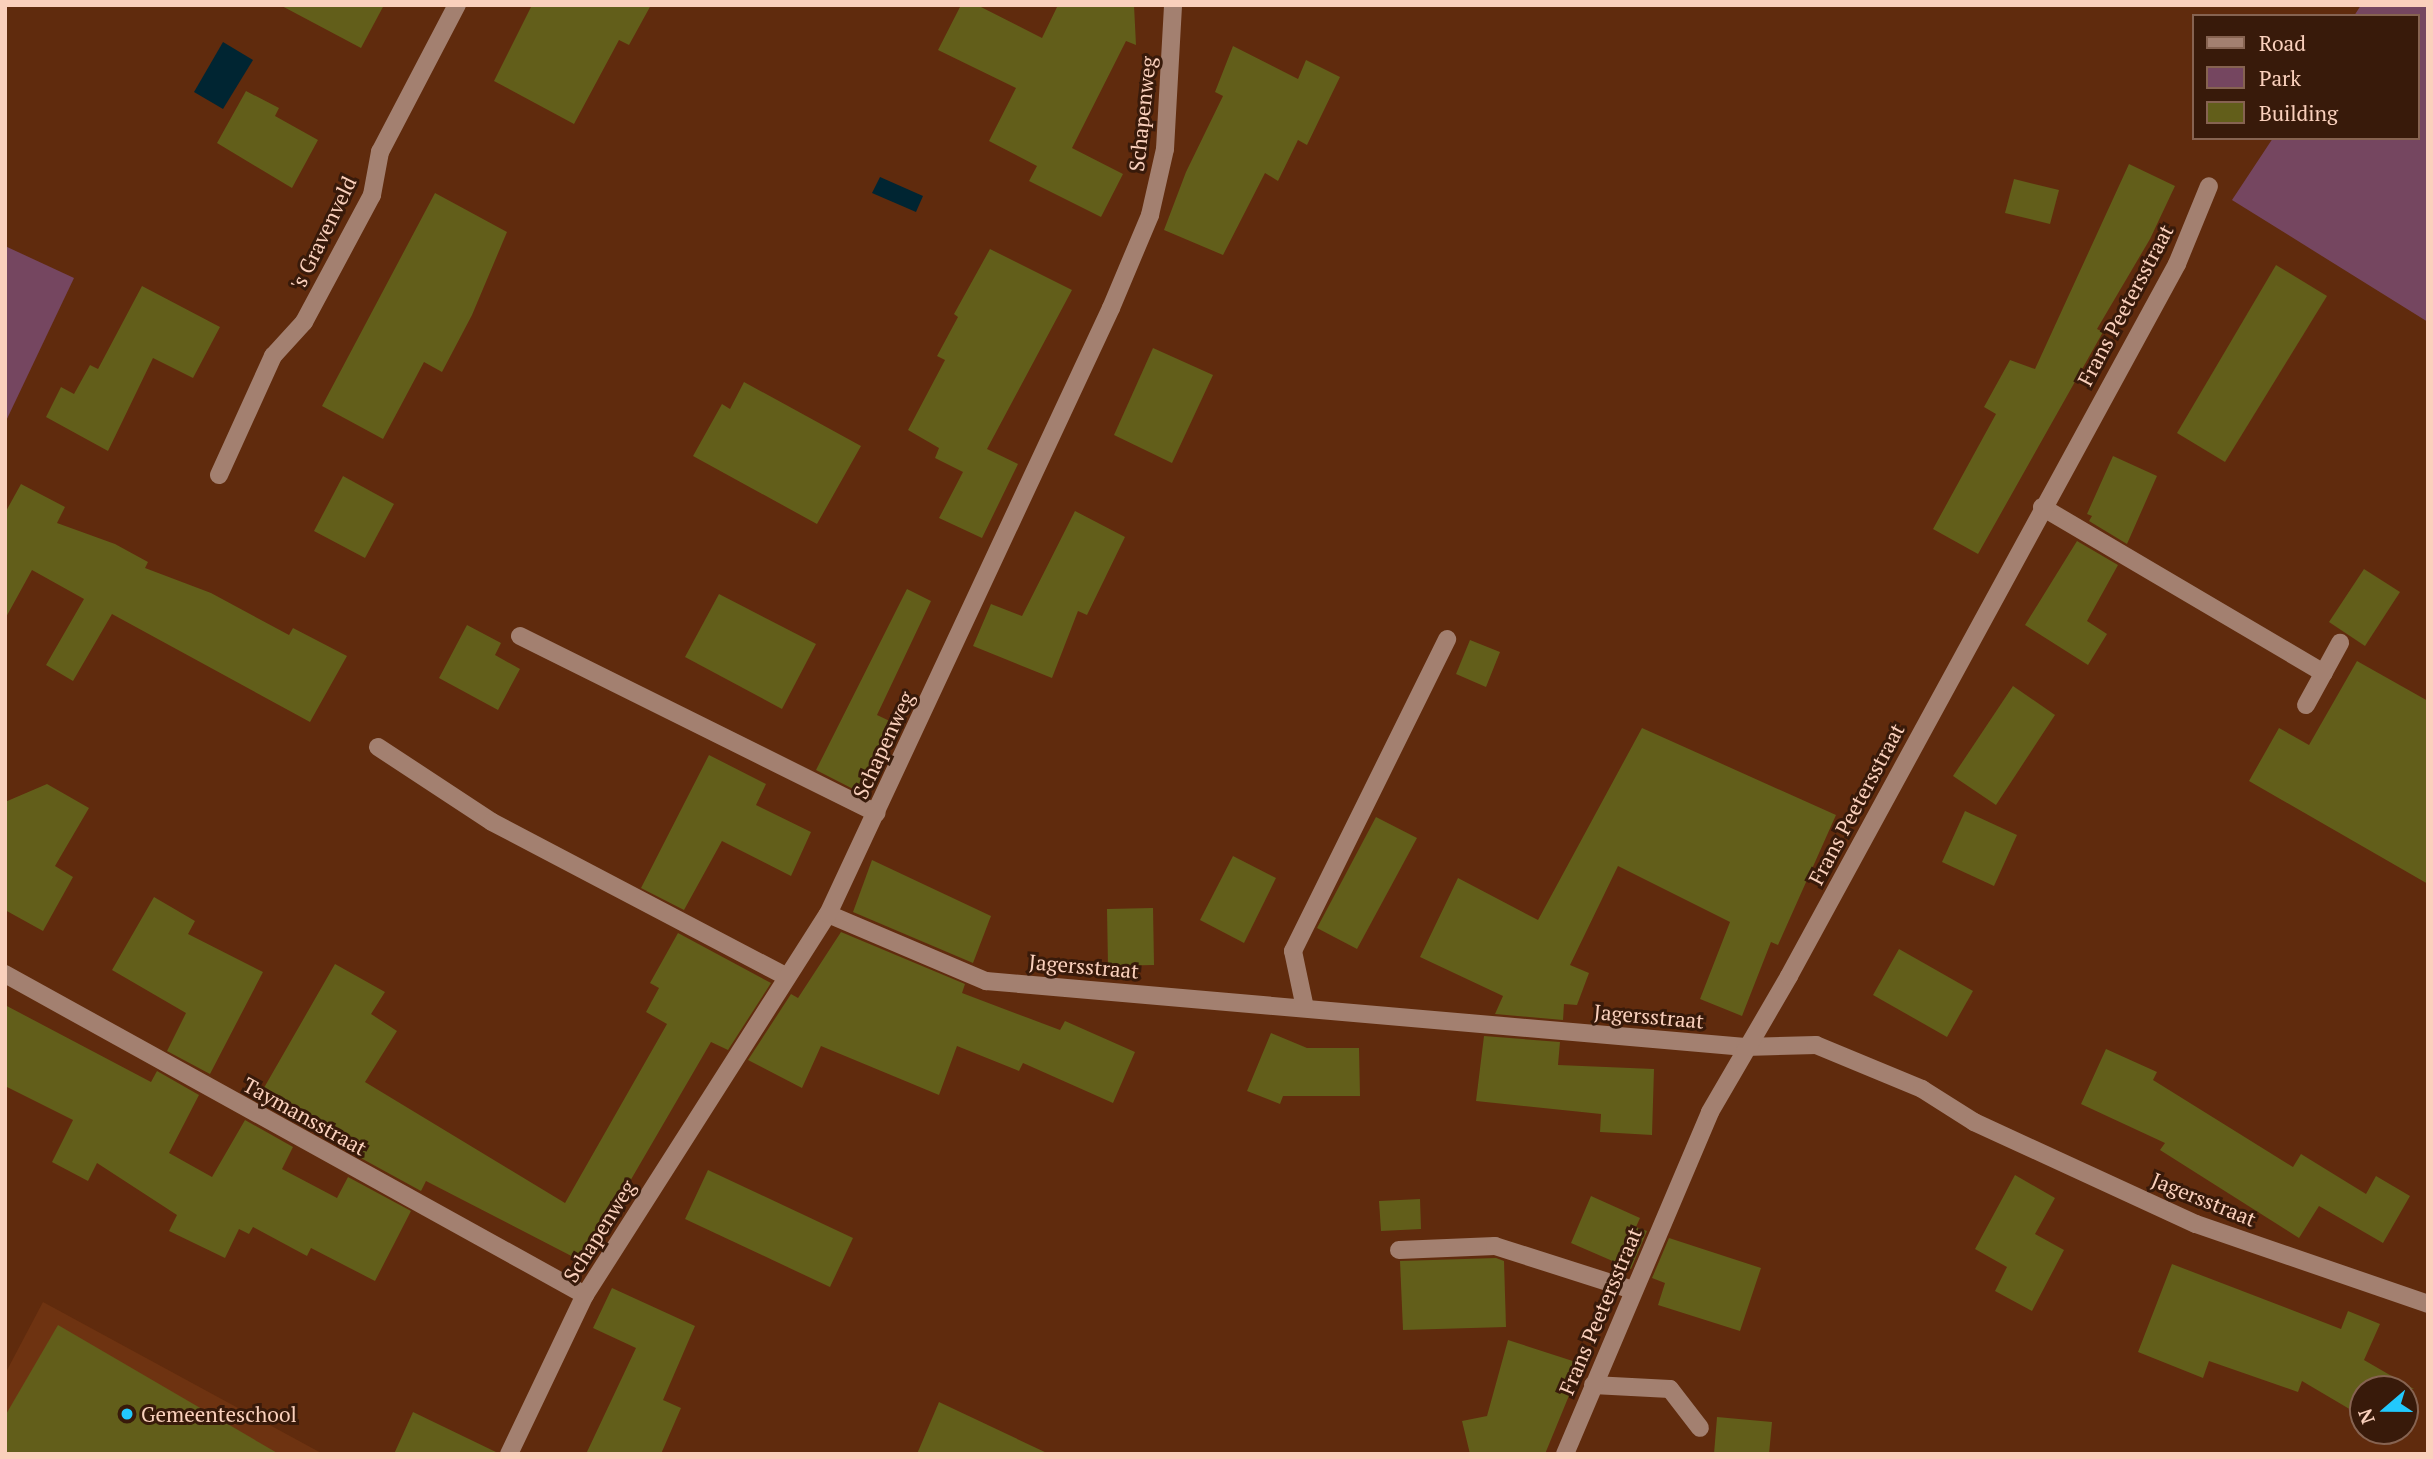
<!DOCTYPE html>
<html>
<head>
<meta charset="utf-8">
<style>
  body { margin:0 }
  #map { position:relative; width:2433px; height:1459px; overflow:hidden; background:#602b0d; font-family:"PT Serif",serif }
  div>[style] { position:absolute }
  .built>* { inset:0; background:#6e3311 }
  .green>* { inset:0; background:#754660 }
  .water>* { inset:0; background:#002532 }
  .building>* { inset:0; background:#625e1a }
  .minor>* { height:18px; margin:-9px; padding:0 9px; transform-origin:9px; border-radius:9px; background:#a38070 }
  .dots>* { width:19px; height:19px; translate:-50% -50%; box-sizing:border-box; border:4px solid #381a0a; border-radius:50% }
  span { translate:-50% -50%; white-space:nowrap; text-align:center; line-height:1.15; -webkit-text-stroke:6px #381a0a; paint-order:stroke }
  .street-label { font-size:21px; color:#fad0bc }
  .poi-label { font-size:21px; color:#fad0bc }
  .left { translate:0 -50%; text-align:left }
  .frame { position:absolute; inset:0; border:7px solid #fad0bc; pointer-events:none }
  .legend { position:absolute; left:2192px; top:14px; width:228px; height:126px; box-sizing:border-box; background:#381a0a; border:2px solid #866351; margin:0; padding:9px 12px; list-style:none; font-size:21px; color:#fad0bc }
  .legend li { display:flex; align-items:center; gap:14px; height:35px }
  .legend b { width:35px; border:2px solid #866351 }
  .north { position:absolute; left:2349px; top:1375px; width:70px; height:70px; box-sizing:border-box; background:#381a0a; border:2px solid #866351; border-radius:50%; rotate:250deg; font-size:19px; font-weight:700; line-height:28px; text-align:center; color:#fad0bc }
  .north::after { content:''; display:block; margin:auto; width:24px; height:32px; background:#22c9fd; clip-path:polygon(50% 0,100% 100%,50% 72%,0 100%) }
</style>
</head>
<body>
<div id="map">
  <div class="built">
    <i style="clip-path:polygon(43px 1302px,323px 1454px,5px 1454px,5px 1374px)"></i>
  </div>
  <div class="green">
    <i style="clip-path:polygon(2361px 5px,2428px 5px,2428px 322px,2232px 200px,2273px 138px,2417px 138px,2417px 16px,2354px 16px)"></i>
    <i style="clip-path:polygon(5px 246px,74px 278px,5px 423px)"></i>
  </div>
  <div class="water">
    <i style="clip-path:polygon(223px 42px,253px 60px,223px 109px,194px 92px)"></i>
    <i style="clip-path:polygon(880px 177px,923px 196px,916px 212px,872px 193px)"></i>
  </div>
  <div class="building">
    <i style="clip-path:polygon(280px 5px,384px 5px,361px 48px)"></i>
    <i style="clip-path:polygon(532px 5px,651px 5px,629px 45px,619px 40px,574px 124px,494px 81px)"></i>
    <i style="clip-path:polygon(961px 5px,977px 5px,1042px 38px,1058px 5px,1134px 5px,1136px 45px,1126px 41px,1072px 148px,1123px 174px,1101px 217px,1029px 181px,1037px 166px,989px 141px,1016px 88px,938px 50px)"></i>
    <i style="clip-path:polygon(1233px 46px,1298px 79px,1306px 60px,1340px 77px,1307px 145px,1298px 140px,1278px 181px,1265px 173px,1223px 255px,1164px 230px,1186px 172px,1223px 96px,1215px 92px)"></i>
    <i style="clip-path:polygon(246px 91px,279px 108px,275px 116px,318px 140px,292px 188px,217px 143px)"></i>
    <i style="clip-path:polygon(2129px 164px,2175px 186px,2150px 239px,2097px 329px,2103px 332px,1978px 554px,1933px 529px,1996px 414px,1984px 407px,2010px 360px,2035px 369px)"></i>
    <i style="clip-path:polygon(2014px 179px,2059px 190px,2050px 224px,2005px 213px)"></i>
    <i style="clip-path:polygon(435px 193px,507px 232px,472px 315px,442px 372px,424px 362px,383px 439px,322px 406px)"></i>
    <i style="clip-path:polygon(990px 249px,1072px 290px,987px 449px,1018px 464px,982px 538px,939px 518px,963px 472px,935px 458px,939px 448px,908px 430px,945px 360px,937px 356px,958px 317px,954px 314px)"></i>
    <i style="clip-path:polygon(2276px 265px,2327px 296px,2225px 462px,2177px 433px)"></i>
    <i style="clip-path:polygon(142px 286px,220px 327px,193px 378px,153px 358px,108px 451px,46px 417px,61px 387px,74px 394px,90px 365px,98px 369px)"></i>
    <i style="clip-path:polygon(1153px 348px,1213px 375px,1172px 463px,1114px 435px)"></i>
    <i style="clip-path:polygon(744px 382px,861px 446px,817px 524px,693px 456px,722px 404px,730px 409px)"></i>
    <i style="clip-path:polygon(2113px 456px,2157px 476px,2127px 544px,2089px 521px,2092px 516px,2087px 514px)"></i>
    <i style="clip-path:polygon(343px 476px,394px 504px,365px 558px,314px 531px)"></i>
    <i style="clip-path:polygon(21px 484px,65px 507px,57px 523px,115px 544px,148px 562px,145px 568px,211px 593px,289px 635px,293px 628px,347px 656px,310px 722px,112px 614px,73px 681px,46px 665px,84px 599px,32px 570px,5px 619px,5px 513px)"></i>
    <i style="clip-path:polygon(1075px 511px,1125px 537px,1087px 615px,1078px 611px,1052px 678px,973px 646px,991px 604px,1022px 616px)"></i>
    <i style="clip-path:polygon(2077px 541px,2118px 565px,2087px 621px,2107px 634px,2088px 665px,2025px 625px)"></i>
    <i style="clip-path:polygon(2364px 569px,2400px 592px,2365px 646px,2329px 622px)"></i>
    <i style="clip-path:polygon(907px 589px,931px 601px,877px 715px,896px 724px,861px 793px,816px 770px)"></i>
    <i style="clip-path:polygon(719px 594px,816px 644px,782px 709px,685px 657px)"></i>
    <i style="clip-path:polygon(467px 625px,501px 643px,495px 655px,520px 669px,498px 710px,439px 678px)"></i>
    <i style="clip-path:polygon(1470px 640px,1500px 652px,1486px 687px,1456px 674px)"></i>
    <i style="clip-path:polygon(2357px 661px,2428px 701px,2428px 884px,2249px 781px,2279px 728px,2309px 745px)"></i>
    <i style="clip-path:polygon(2013px 686px,2055px 715px,1996px 805px,1953px 776px)"></i>
    <i style="clip-path:polygon(1642px 728px,1836px 815px,1778px 945px,1771px 942px,1742px 1016px,1700px 999px,1730px 922px,1618px 866px,1570px 965px,1589px 973px,1577px 1005px,1564px 1004px,1563px 1020px,1495px 1014px,1503px 996px,1420px 957px,1458px 878px,1538px 920px)"></i>
    <i style="clip-path:polygon(709px 755px,766px 784px,756px 805px,811px 832px,791px 876px,722px 841px,684px 910px,641px 888px)"></i>
    <i style="clip-path:polygon(47px 784px,89px 808px,55px 866px,73px 877px,43px 931px,5px 910px,5px 802px)"></i>
    <i style="clip-path:polygon(1965px 811px,2017px 835px,1994px 886px,1942px 862px)"></i>
    <i style="clip-path:polygon(1376px 817px,1417px 838px,1357px 949px,1317px 928px)"></i>
    <i style="clip-path:polygon(1233px 856px,1276px 878px,1244px 943px,1200px 920px)"></i>
    <i style="clip-path:polygon(872px 860px,991px 916px,973px 963px,853px 912px)"></i>
    <i style="clip-path:polygon(154px 897px,195px 921px,188px 934px,263px 972px,210px 1074px,167px 1051px,186px 1013px,112px 970px)"></i>
    <i style="clip-path:polygon(1153px 908px,1154px 965px,1108px 966px,1107px 909px)"></i>
    <i style="clip-path:polygon(841px 932px,965px 984px,962px 993px,1060px 1030px,1065px 1021px,1135px 1052px,1113px 1103px,1023px 1063px,1019px 1071px,957px 1046px,939px 1095px,821px 1046px,802px 1088px,748px 1060px,791px 994px,798px 998px)"></i>
    <i style="clip-path:polygon(678px 933px,771px 983px,728px 1050px,711px 1042px,583px 1262px,426px 1181px,421px 1191px,359px 1157px,364px 1148px,309px 1115px,304px 1126px,257px 1100px,335px 964px,385px 992px,371px 1014px,397px 1031px,365px 1082px,565px 1203px,667px 1024px,646px 1012px,659px 988px,650px 983px)"></i>
    <i style="clip-path:polygon(1899px 949px,1973px 991px,1947px 1037px,1873px 995px)"></i>
    <i style="clip-path:polygon(5px 1005px,151px 1082px,157px 1071px,199px 1095px,169px 1153px,212px 1177px,245px 1120px,293px 1147px,282px 1169px,337px 1198px,348px 1177px,411px 1211px,375px 1281px,311px 1248px,307px 1256px,253px 1227px,249px 1234px,239px 1229px,225px 1258px,169px 1231px,177px 1215px,97px 1163px,88px 1181px,52px 1162px,73px 1120px,5px 1086px)"></i>
    <i style="clip-path:polygon(1271px 1033px,1307px 1048px,1359px 1048px,1360px 1096px,1283px 1096px,1280px 1104px,1247px 1091px)"></i>
    <i style="clip-path:polygon(1484px 1036px,1560px 1042px,1558px 1065px,1654px 1069px,1652px 1135px,1600px 1132px,1601px 1114px,1476px 1101px)"></i>
    <i style="clip-path:polygon(2106px 1049px,2157px 1072px,2153px 1080px,2293px 1167px,2301px 1154px,2366px 1194px,2376px 1176px,2410px 1196px,2383px 1243px,2319px 1206px,2299px 1238px,2160px 1150px,2165px 1143px,2081px 1104px)"></i>
    <i style="clip-path:polygon(708px 1170px,853px 1238px,830px 1287px,685px 1219px)"></i>
    <i style="clip-path:polygon(2015px 1175px,2055px 1198px,2035px 1234px,2064px 1250px,2032px 1311px,1995px 1291px,2007px 1267px,1975px 1249px)"></i>
    <i style="clip-path:polygon(1591px 1196px,1640px 1218px,1636px 1227px,1647px 1231px,1631px 1269px,1571px 1243px)"></i>
    <i style="clip-path:polygon(1420px 1199px,1421px 1229px,1381px 1231px,1379px 1201px)"></i>
    <i style="clip-path:polygon(1669px 1238px,1761px 1268px,1740px 1331px,1658px 1305px,1665px 1283px,1652px 1278px)"></i>
    <i style="clip-path:polygon(1496px 1258px,1504px 1261px,1506px 1327px,1403px 1330px,1400px 1261px)"></i>
    <i style="clip-path:polygon(2172px 1264px,2341px 1329px,2348px 1311px,2380px 1324px,2364px 1360px,2414px 1389px,2363px 1389px,2363px 1417px,2302px 1381px,2298px 1392px,2209px 1361px,2203px 1378px,2138px 1352px)"></i>
    <i style="clip-path:polygon(612px 1288px,695px 1326px,663px 1400px,681px 1408px,661px 1454px,586px 1454px,636px 1348px,593px 1328px)"></i>
    <i style="clip-path:polygon(58px 1325px,279px 1454px,5px 1454px,5px 1416px)"></i>
    <i style="clip-path:polygon(1508px 1340px,1582px 1364px,1545px 1454px,1470px 1454px,1462px 1421px,1487px 1416px)"></i>
    <i style="clip-path:polygon(939px 1402px,1049px 1454px,917px 1454px)"></i>
    <i style="clip-path:polygon(413px 1412px,498px 1453px,498px 1454px,394px 1454px)"></i>
    <i style="clip-path:polygon(1717px 1417px,1772px 1422px,1769px 1454px,1714px 1454px)"></i>
  </div>
  <div class="minor">
    <i style="left:219px;top:475px;width:131px;rotate:-65.6deg"></i>
    <i style="left:273px;top:356px;width:46px;rotate:-47.6deg"></i>
    <i style="left:304px;top:322px;width:144px;rotate:-61.8deg"></i>
    <i style="left:372px;top:195px;width:44px;rotate:-79.5deg"></i>
    <i style="left:380px;top:152px;width:166px;rotate:-62.4deg"></i>
    <i style="left:2042px;top:507px;width:327px;rotate:30.5deg"></i>
    <i style="left:520px;top:636px;width:398px;rotate:26.4deg"></i>
    <i style="left:2306px;top:705px;width:71px;rotate:-61.3deg"></i>
    <i style="left:378px;top:747px;width:136px;rotate:33.3deg"></i>
    <i style="left:492px;top:822px;width:333px;rotate:27.7deg"></i>
    <i style="left:828px;top:914px;width:172px;rotate:23deg"></i>
    <i style="left:986px;top:981px;width:762px;rotate:4.97deg"></i>
    <i style="left:1745px;top:1047px;width:71px;rotate:-1.6deg"></i>
    <i style="left:1816px;top:1045px;width:115px;rotate:22.5deg"></i>
    <i style="left:1922px;top:1089px;width:62px;rotate:32.4deg"></i>
    <i style="left:1974px;top:1122px;width:244px;rotate:24.7deg"></i>
    <i style="left:2196px;top:1224px;width:245px;rotate:19deg"></i>
    <i style="left:5px;top:974px;width:663px;rotate:28.96deg"></i>
    <i style="left:1305px;top:1008px;width:58px;rotate:-101.9deg"></i>
    <i style="left:1293px;top:951px;width:348px;rotate:-63.7deg"></i>
    <i style="left:1399px;top:1250px;width:96px;rotate:-2.4deg"></i>
    <i style="left:1495px;top:1246px;width:145px;rotate:17.7deg"></i>
    <i style="left:1593px;top:1385px;width:77px;rotate:3deg"></i>
    <i style="left:1670px;top:1389px;width:49px;rotate:52.4deg"></i>
    <i style="left:509px;top:1454px;width:176px;rotate:-64.5deg"></i>
    <i style="left:585px;top:1295px;width:452px;rotate:-57.5deg"></i>
    <i style="left:828px;top:914px;width:669px;rotate:-64.97deg"></i>
    <i style="left:1111px;top:308px;width:101px;rotate:-67.2deg"></i>
    <i style="left:1150px;top:215px;width:68px;rotate:-77.2deg"></i>
    <i style="left:1165px;top:149px;width:144px;rotate:-86.8deg"></i>
    <i style="left:1565px;top:1454px;width:371px;rotate:-67deg"></i>
    <i style="left:1710px;top:1112px;width:157px;rotate:-59.8deg"></i>
    <i style="left:1789px;top:976px;width:811px;rotate:-61.41deg"></i>
    <i style="left:2177px;top:264px;width:84px;rotate:-67.7deg"></i>
  </div>
  <div class="dots">
    <i style="left:127px;top:1414px;background:#22c9fd"></i>
  </div>
  <div class="street-label">
    <span style="left:1142px;top:114px;rotate:-84deg">Schapenweg</span>
    <span style="left:323px;top:233px;rotate:-64deg">'s Gravenveld</span>
    <span style="left:2125px;top:305px;rotate:-62deg">Frans Peetersstraat</span>
    <span style="left:883px;top:745px;rotate:-65deg">Schapenweg</span>
    <span style="left:1856px;top:804px;rotate:-62deg">Frans Peetersstraat</span>
    <span style="left:1084px;top:966px;rotate:5deg">Jagersstraat</span>
    <span style="left:1649px;top:1016px;rotate:5deg">Jagersstraat</span>
    <span style="left:305px;top:1116px;rotate:29deg">Taymansstraat</span>
    <span style="left:2204px;top:1199px;rotate:22deg">Jagersstraat</span>
    <span style="left:599px;top:1231px;rotate:-58deg">Schapenweg</span>
    <span style="left:1600px;top:1311px;rotate:-67deg">Frans Peetersstraat</span>
  </div>
  <div class="poi-label">
    <span class="left" style="left:141px;top:1414px">Gemeenteschool</span>
  </div>
  <div class="frame"></div>
  <ul class="legend">
  <li><b style="height:9px;background:#a38070"></b>Road</li>
  <li><b style="height:19px;background:#754660"></b>Park</li>
  <li><b style="height:19px;background:#625e1a"></b>Building</li>
  </ul>
  <div class="north">N</div>
</div>
</body>
</html>
